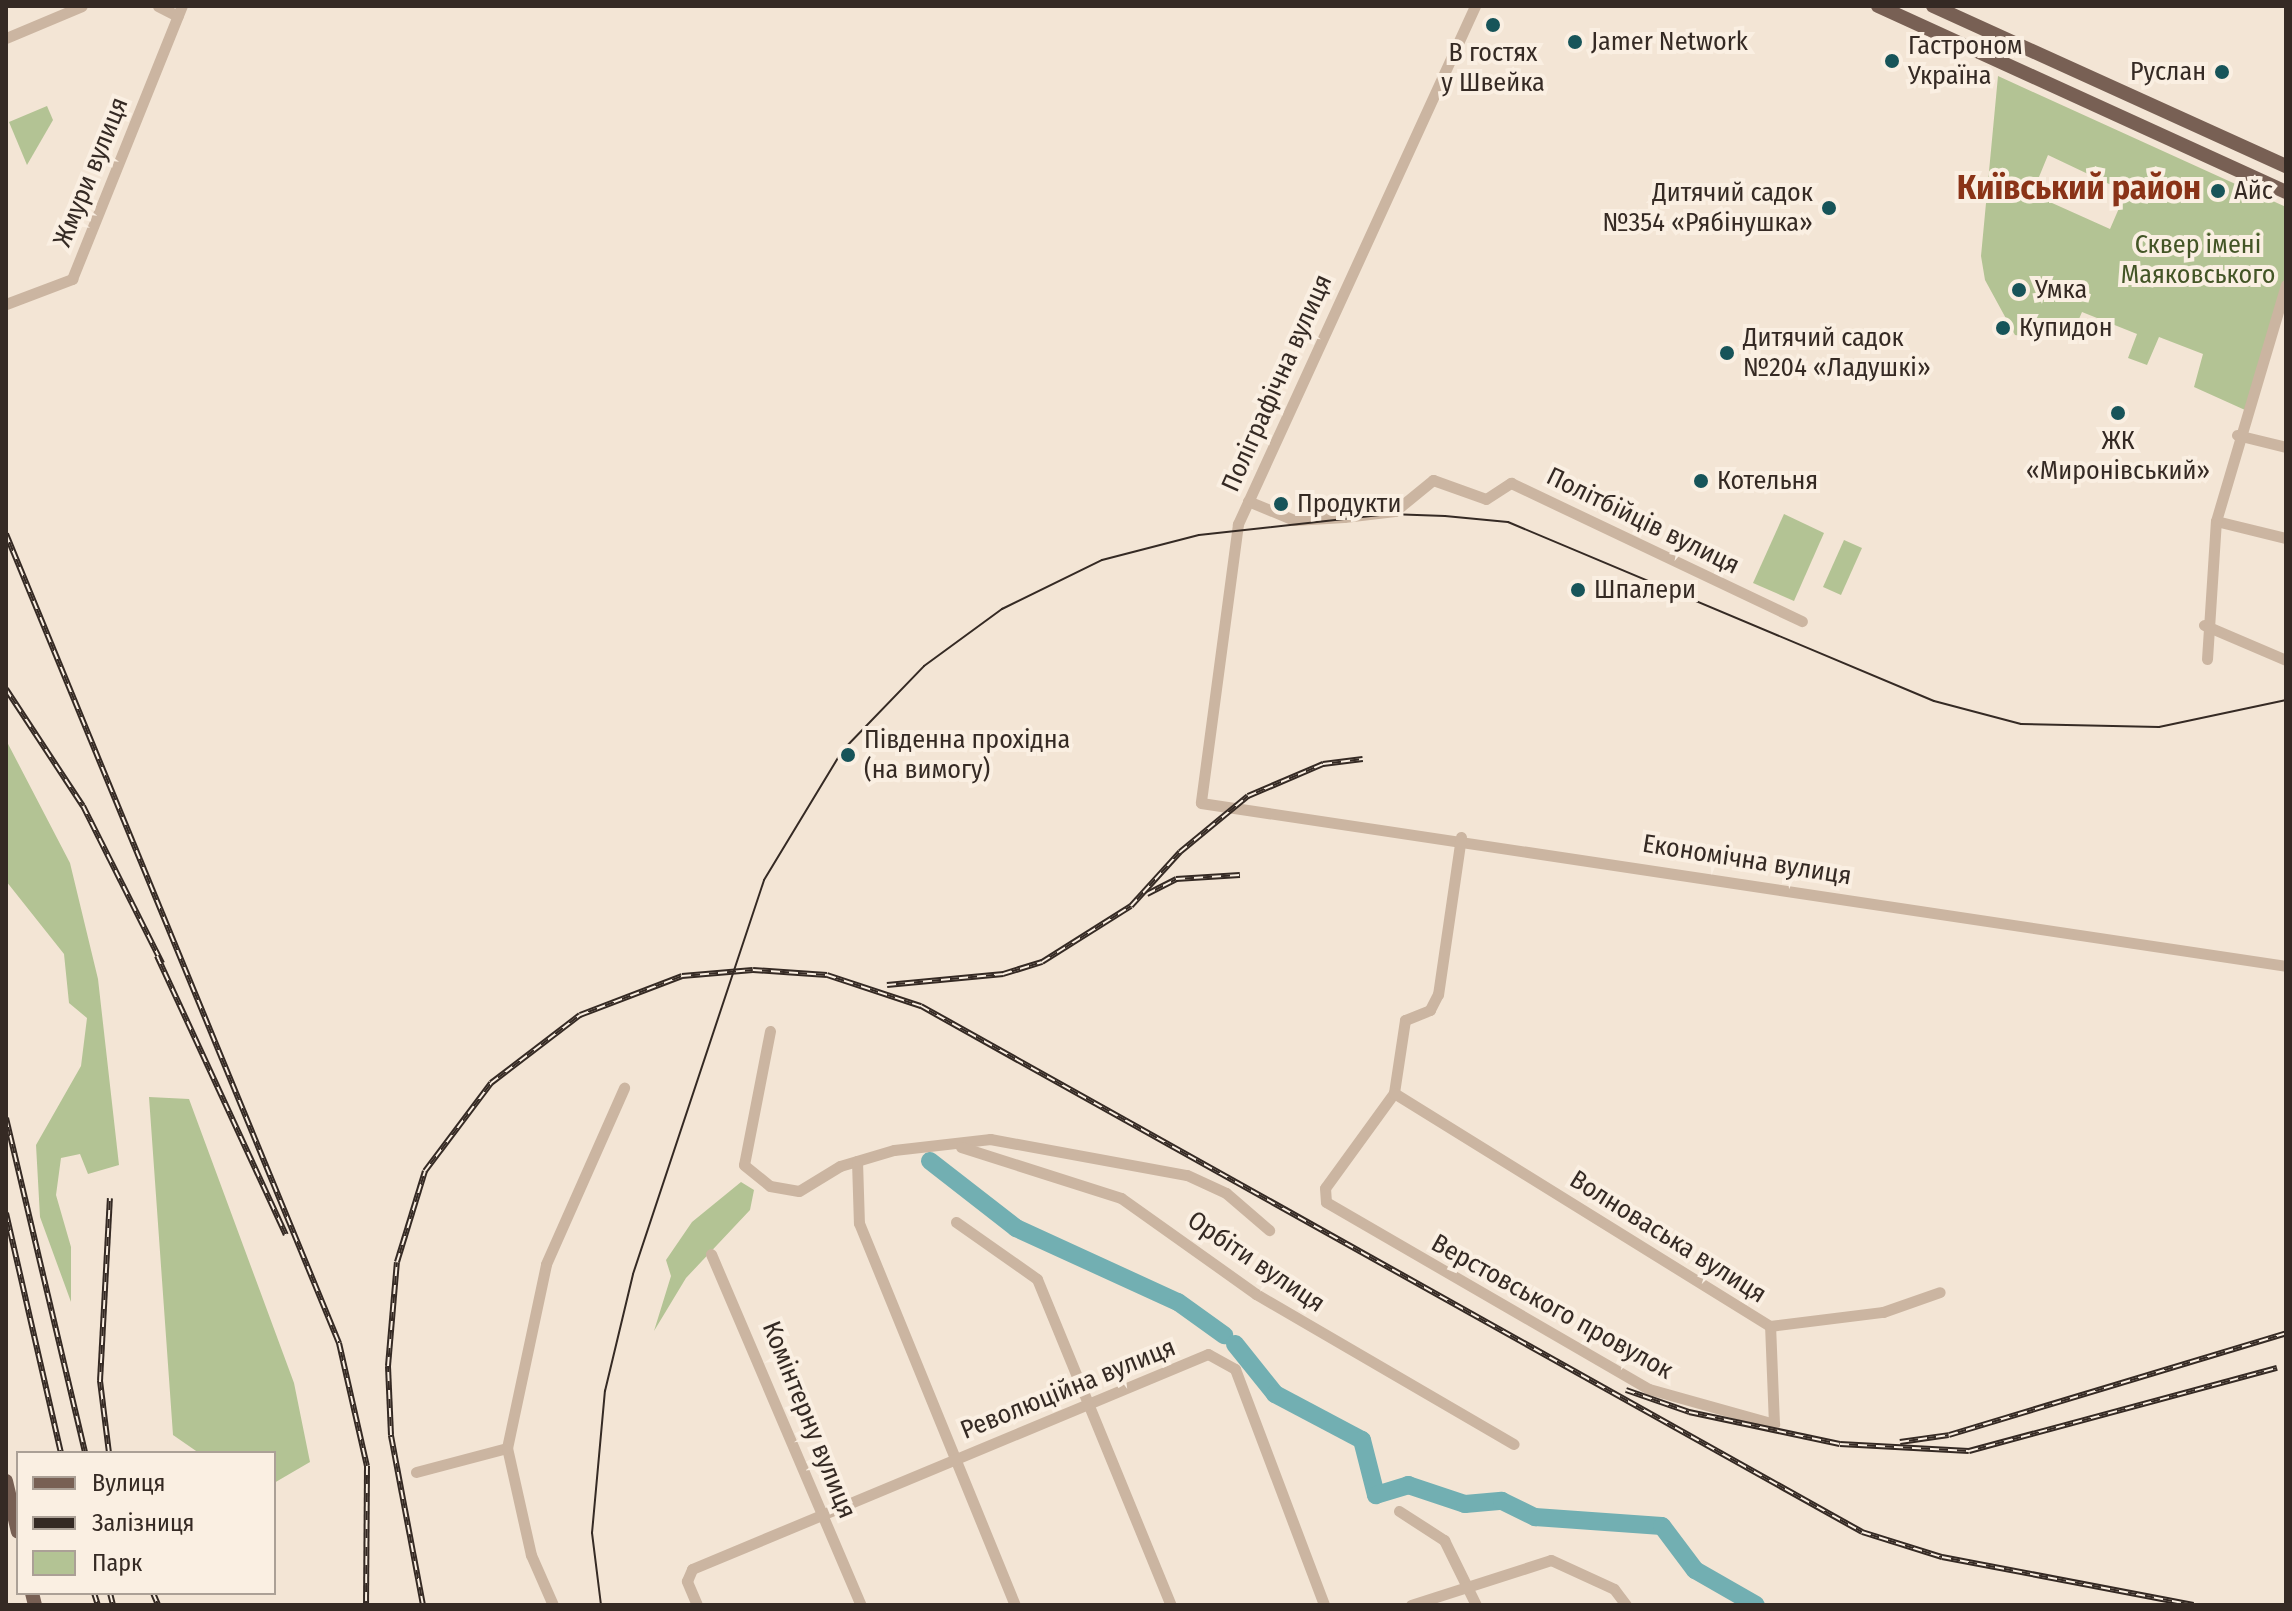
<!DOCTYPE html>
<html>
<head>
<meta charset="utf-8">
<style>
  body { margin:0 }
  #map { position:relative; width:2292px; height:1611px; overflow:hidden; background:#f3e5d5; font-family:"Fira Sans Condensed",sans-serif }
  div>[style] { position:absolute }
  .green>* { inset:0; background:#b3c394 }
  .river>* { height:18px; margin:-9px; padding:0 9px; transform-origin:9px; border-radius:9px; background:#72afb2 }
  .minor>* { height:11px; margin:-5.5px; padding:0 5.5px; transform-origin:5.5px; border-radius:5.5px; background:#cbb5a1 }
  .major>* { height:14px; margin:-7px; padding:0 7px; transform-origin:7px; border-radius:7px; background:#786054 }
  .tram>* { height:2px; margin:-1px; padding:0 1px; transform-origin:1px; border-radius:1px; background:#352a24 }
  .rail>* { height:6px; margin-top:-3px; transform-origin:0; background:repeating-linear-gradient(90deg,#faefe2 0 9px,#352a24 0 18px); box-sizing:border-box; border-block:2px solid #352a24 }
  .dots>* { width:22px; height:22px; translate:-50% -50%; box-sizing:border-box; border:4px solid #faefe2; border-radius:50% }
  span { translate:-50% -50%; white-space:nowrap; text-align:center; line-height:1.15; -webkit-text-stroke:8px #faefe2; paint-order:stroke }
  .poi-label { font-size:26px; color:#352a24 }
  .left { translate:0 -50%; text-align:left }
  .right { translate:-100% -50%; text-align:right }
  .street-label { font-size:26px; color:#352a24 }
  .park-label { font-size:26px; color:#435526 }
  .district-label { font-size:34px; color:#8a3317; font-weight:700 }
  .frame { position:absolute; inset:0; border:8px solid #352a24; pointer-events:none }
  .legend { position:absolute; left:16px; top:1451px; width:260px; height:144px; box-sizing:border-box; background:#faefe2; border:2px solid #aba096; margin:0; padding:10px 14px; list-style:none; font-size:24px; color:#352a24 }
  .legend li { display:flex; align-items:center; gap:16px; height:40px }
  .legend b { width:40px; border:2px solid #aba096 }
</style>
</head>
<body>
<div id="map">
  <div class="green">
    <i style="clip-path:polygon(evenodd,1998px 76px,2286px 207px,2286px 279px,2245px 410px,2194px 387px,2203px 354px,2159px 337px,2147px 365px,2128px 358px,2137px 334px,2082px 312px,2073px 333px,2039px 319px,2029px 337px,2015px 335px,1985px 280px,1981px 256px,1998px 76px,2048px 155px,2126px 192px,2110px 229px,2032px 194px,2048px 155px)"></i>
    <i style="clip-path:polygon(47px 106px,53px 120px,27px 165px,9px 122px)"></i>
    <i style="clip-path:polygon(1784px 514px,1824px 533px,1794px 601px,1753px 583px)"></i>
    <i style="clip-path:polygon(1844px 540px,1862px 548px,1841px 595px,1823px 587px)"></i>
    <i style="clip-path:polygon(6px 740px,70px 863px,98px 979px,119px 1165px,88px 1174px,80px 1154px,61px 1158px,56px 1195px,71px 1247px,71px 1302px,40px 1217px,36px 1145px,81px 1066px,87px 1018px,69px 1003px,64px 954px,6px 881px)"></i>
    <i style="clip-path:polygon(149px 1097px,189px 1099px,294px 1383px,310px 1462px,274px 1483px,274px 1453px,199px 1453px,173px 1435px)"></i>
    <i style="clip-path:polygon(741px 1182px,754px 1190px,750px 1210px,686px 1278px,654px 1331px,671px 1276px,666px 1260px,692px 1222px)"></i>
  </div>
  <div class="river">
    <i style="left:930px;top:1161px;width:109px;rotate:37.9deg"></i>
    <i style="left:1016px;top:1228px;width:178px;rotate:24.6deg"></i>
    <i style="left:1178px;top:1302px;width:57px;rotate:35.7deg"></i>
    <i style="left:1235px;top:1344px;width:64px;rotate:51.3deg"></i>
    <i style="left:1275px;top:1394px;width:98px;rotate:27.9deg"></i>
    <i style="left:1362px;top:1440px;width:57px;rotate:75.7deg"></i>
    <i style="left:1376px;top:1495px;width:34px;rotate:-17deg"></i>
    <i style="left:1408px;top:1485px;width:60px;rotate:18.4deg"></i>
    <i style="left:1465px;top:1504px;width:37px;rotate:-5deg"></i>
    <i style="left:1502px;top:1501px;width:37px;rotate:26deg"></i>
    <i style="left:1535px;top:1517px;width:127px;rotate:4.1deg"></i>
    <i style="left:1662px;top:1526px;width:55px;rotate:53.1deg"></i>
    <i style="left:1695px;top:1570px;width:70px;rotate:29.8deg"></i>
  </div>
  <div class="minor">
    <i style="left:158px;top:6px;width:22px;rotate:27deg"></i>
    <i style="left:1475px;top:6px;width:570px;rotate:114.59deg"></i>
    <i style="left:1238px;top:524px;width:281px;rotate:97.6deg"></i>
    <i style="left:1201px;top:803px;width:1097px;rotate:8.54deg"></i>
    <i style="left:6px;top:38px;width:82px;rotate:-22.8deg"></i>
    <i style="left:6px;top:304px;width:71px;rotate:-20.7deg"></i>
    <i style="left:72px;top:279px;width:294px;rotate:-68.1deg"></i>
    <i style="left:2237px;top:435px;width:50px;rotate:13.8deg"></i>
    <i style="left:1248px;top:501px;width:50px;rotate:22.4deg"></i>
    <i style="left:1294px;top:520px;width:50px;rotate:-3.4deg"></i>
    <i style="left:1344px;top:517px;width:51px;rotate:-6.7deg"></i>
    <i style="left:1395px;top:511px;width:49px;rotate:-39.2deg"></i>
    <i style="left:1433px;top:480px;width:56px;rotate:19.7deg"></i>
    <i style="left:1486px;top:499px;width:30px;rotate:-33deg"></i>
    <i style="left:1511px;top:483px;width:322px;rotate:25.4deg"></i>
    <i style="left:2216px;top:521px;width:72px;rotate:13.7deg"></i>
    <i style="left:2204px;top:625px;width:89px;rotate:23.1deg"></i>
    <i style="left:2207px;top:659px;width:138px;rotate:-86.3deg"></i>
    <i style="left:2216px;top:521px;width:246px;rotate:-73.5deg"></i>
    <i style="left:1461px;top:837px;width:159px;rotate:98.3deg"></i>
    <i style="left:1438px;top:994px;width:18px;rotate:117deg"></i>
    <i style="left:1430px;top:1010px;width:27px;rotate:158deg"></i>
    <i style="left:1405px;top:1020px;width:74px;rotate:98.6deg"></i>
    <i style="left:1394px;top:1093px;width:117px;rotate:126deg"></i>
    <i style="left:1325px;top:1188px;width:14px;rotate:86deg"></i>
    <i style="left:1326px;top:1202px;width:373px;rotate:30.1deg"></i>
    <i style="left:1649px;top:1389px;width:130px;rotate:15.6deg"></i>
    <i style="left:1774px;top:1424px;width:98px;rotate:-92.3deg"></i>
    <i style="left:770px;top:1031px;width:136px;rotate:101deg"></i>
    <i style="left:744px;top:1165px;width:33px;rotate:39deg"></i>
    <i style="left:770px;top:1186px;width:29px;rotate:10deg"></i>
    <i style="left:799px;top:1191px;width:48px;rotate:-31.4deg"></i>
    <i style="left:840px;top:1166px;width:56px;rotate:-16.5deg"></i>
    <i style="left:894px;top:1150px;width:97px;rotate:-6.5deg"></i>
    <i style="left:990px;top:1139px;width:200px;rotate:10.4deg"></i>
    <i style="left:1187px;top:1175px;width:43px;rotate:24.8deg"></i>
    <i style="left:1226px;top:1193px;width:57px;rotate:40.7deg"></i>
    <i style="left:1394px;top:1093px;width:442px;rotate:31.8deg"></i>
    <i style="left:1770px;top:1326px;width:114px;rotate:-7.1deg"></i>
    <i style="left:1883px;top:1312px;width:60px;rotate:-19.3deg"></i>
    <i style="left:961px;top:1147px;width:168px;rotate:17.7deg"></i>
    <i style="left:1121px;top:1198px;width:166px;rotate:35.4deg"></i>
    <i style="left:1256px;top:1294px;width:298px;rotate:30.2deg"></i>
    <i style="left:857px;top:1161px;width:62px;rotate:88.2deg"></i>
    <i style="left:859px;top:1223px;width:413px;rotate:67.8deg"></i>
    <i style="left:956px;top:1222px;width:99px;rotate:35.1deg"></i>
    <i style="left:1037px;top:1279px;width:352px;rotate:67.7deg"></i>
    <i style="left:711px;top:1254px;width:382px;rotate:66.9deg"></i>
    <i style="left:416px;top:1472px;width:94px;rotate:-14.8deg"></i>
    <i style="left:1399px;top:1511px;width:54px;rotate:32.8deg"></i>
    <i style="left:1444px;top:1540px;width:72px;rotate:63.8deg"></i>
    <i style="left:553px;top:1605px;width:55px;rotate:-113.7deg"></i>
    <i style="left:531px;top:1555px;width:110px;rotate:-102.6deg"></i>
    <i style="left:507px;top:1448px;width:188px;rotate:-78deg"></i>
    <i style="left:546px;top:1264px;width:193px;rotate:-66.1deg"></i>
    <i style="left:697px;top:1605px;width:26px;rotate:-113deg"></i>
    <i style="left:687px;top:1581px;width:13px;rotate:-67deg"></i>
    <i style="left:692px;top:1569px;width:559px;rotate:-22.62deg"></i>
    <i style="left:1208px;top:1354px;width:31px;rotate:29deg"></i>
    <i style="left:1235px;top:1369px;width:252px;rotate:69.3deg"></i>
    <i style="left:1411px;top:1605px;width:147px;rotate:-17.8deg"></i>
    <i style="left:1551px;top:1560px;width:69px;rotate:24.7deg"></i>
    <i style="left:1614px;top:1589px;width:20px;rotate:53deg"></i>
  </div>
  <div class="major">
    <i style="left:1878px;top:6px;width:448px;rotate:24.5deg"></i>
    <i style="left:1933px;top:6px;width:388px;rotate:24.4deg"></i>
    <i style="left:6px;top:1481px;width:52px;rotate:76.8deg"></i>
    <i style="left:32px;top:1593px;width:12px;rotate:76deg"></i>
  </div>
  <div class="tram">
    <i style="left:601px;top:1605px;width:73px;rotate:-97.1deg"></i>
    <i style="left:592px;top:1533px;width:143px;rotate:-84.8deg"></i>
    <i style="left:605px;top:1391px;width:120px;rotate:-76.5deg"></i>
    <i style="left:633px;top:1274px;width:415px;rotate:-71.6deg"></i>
    <i style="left:764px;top:880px;width:151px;rotate:-58.8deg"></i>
    <i style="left:842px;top:751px;width:118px;rotate:-46deg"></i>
    <i style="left:924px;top:666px;width:97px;rotate:-36.2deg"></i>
    <i style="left:1002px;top:609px;width:111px;rotate:-26.1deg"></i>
    <i style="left:1102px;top:560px;width:100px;rotate:-14.5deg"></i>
    <i style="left:1199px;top:535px;width:191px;rotate:-6.3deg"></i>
    <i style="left:1389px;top:514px;width:56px;rotate:2deg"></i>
    <i style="left:1445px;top:516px;width:63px;rotate:5.4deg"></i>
    <i style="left:1508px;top:522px;width:462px;rotate:22.8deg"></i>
    <i style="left:1934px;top:701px;width:90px;rotate:14.8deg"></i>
    <i style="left:2021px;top:724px;width:138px;rotate:1.2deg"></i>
    <i style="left:2159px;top:727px;width:130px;rotate:-12deg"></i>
  </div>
  <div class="rail">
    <i style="left:6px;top:534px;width:875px;rotate:67.63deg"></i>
    <i style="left:339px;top:1343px;width:126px;rotate:77.2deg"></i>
    <i style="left:367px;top:1466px;width:139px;rotate:90.4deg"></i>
    <i style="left:6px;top:689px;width:140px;rotate:56.7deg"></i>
    <i style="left:83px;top:806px;width:176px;rotate:63.3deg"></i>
    <i style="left:1147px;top:894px;width:33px;rotate:-27deg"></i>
    <i style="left:1176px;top:879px;width:64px;rotate:-3.6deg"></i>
    <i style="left:157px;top:956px;width:307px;rotate:65.2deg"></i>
    <i style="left:887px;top:985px;width:117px;rotate:-5.4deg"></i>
    <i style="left:1003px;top:974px;width:41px;rotate:-17.1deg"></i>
    <i style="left:1042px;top:962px;width:105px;rotate:-32.2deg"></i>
    <i style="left:1131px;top:906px;width:73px;rotate:-47.8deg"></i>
    <i style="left:1180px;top:852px;width:88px;rotate:-39.5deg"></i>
    <i style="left:1248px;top:796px;width:82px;rotate:-23.1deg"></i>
    <i style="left:1323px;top:764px;width:40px;rotate:-7.1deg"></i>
    <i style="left:6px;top:1118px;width:344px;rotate:76.7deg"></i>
    <i style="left:6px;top:1213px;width:246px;rotate:77.1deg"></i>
    <i style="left:1626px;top:1390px;width:67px;rotate:19.2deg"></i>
    <i style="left:1689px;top:1412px;width:154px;rotate:12deg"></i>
    <i style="left:1840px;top:1444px;width:129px;rotate:3.1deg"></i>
    <i style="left:1969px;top:1451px;width:319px;rotate:-15.1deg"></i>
    <i style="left:1900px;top:1442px;width:49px;rotate:-8.1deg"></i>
    <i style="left:1949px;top:1435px;width:352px;rotate:-16.8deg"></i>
    <i style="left:109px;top:1453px;width:73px;rotate:-97.1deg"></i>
    <i style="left:100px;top:1381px;width:183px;rotate:-86.9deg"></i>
    <i style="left:94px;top:1593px;width:13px;rotate:72deg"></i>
    <i style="left:110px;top:1593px;width:12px;rotate:76deg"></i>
    <i style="left:153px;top:1593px;width:13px;rotate:67deg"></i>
    <i style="left:423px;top:1605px;width:173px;rotate:-100.7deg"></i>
    <i style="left:391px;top:1435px;width:69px;rotate:-92.5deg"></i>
    <i style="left:388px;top:1366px;width:104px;rotate:-85.1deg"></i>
    <i style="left:397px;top:1262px;width:95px;rotate:-72.9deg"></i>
    <i style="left:425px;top:1171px;width:110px;rotate:-53.1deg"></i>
    <i style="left:491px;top:1083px;width:112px;rotate:-37.4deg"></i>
    <i style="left:580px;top:1015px;width:109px;rotate:-20.9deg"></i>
    <i style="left:682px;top:976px;width:71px;rotate:-4.8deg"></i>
    <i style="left:753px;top:970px;width:74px;rotate:3.9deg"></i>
    <i style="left:827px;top:975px;width:99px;rotate:18.3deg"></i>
    <i style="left:921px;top:1006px;width:1078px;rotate:29.2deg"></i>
    <i style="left:1862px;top:1532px;width:84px;rotate:17.4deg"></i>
    <i style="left:1942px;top:1557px;width:256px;rotate:10.8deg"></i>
  </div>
  <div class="dots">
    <i style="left:1493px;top:25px;background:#175459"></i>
    <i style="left:1575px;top:42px;background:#175459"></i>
    <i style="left:1892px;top:61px;background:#175459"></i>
    <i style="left:2222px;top:72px;background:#175459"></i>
    <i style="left:2218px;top:191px;background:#175459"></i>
    <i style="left:1829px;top:208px;background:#175459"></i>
    <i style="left:2019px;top:290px;background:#175459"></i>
    <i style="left:2003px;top:328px;background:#175459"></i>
    <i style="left:1727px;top:353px;background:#175459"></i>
    <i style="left:2118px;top:413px;background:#175459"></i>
    <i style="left:1701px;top:481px;background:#175459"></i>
    <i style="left:1281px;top:504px;background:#175459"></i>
    <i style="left:1578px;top:590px;background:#175459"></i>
    <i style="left:848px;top:755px;background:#175459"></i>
  </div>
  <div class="poi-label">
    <span class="left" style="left:1591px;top:42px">Jamer Network</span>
    <span class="left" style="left:1908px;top:61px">Гастроном<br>Україна</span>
    <span style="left:1493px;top:68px">В гостях<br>у Швейка</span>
    <span class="right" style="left:2206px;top:72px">Руслан</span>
    <span class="left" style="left:2234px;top:191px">Айс</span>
    <span class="right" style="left:1813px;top:208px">Дитячий садок<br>№354 «Рябінушка»</span>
    <span class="left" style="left:2035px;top:290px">Умка</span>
    <span class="left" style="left:2019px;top:328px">Купидон</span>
    <span class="left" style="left:1743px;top:353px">Дитячий садок<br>№204 «Ладушкі»</span>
    <span style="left:2118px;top:456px">ЖК<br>«Миронівський»</span>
    <span class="left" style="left:1717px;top:481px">Котельня</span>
    <span class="left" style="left:1297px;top:504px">Продукти</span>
    <span class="left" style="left:1594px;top:590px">Шпалери</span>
    <span class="left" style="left:864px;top:755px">Південна прохідна<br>(на вимогу)</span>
  </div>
  <div class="street-label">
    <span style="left:91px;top:172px;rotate:-68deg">Жмури вулиця</span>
    <span style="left:1277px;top:383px;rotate:-66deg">Поліграфічна вулиця</span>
    <span style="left:1643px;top:521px;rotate:26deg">Політбійців вулиця</span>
    <span style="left:1747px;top:860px;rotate:9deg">Економічна вулиця</span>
    <span style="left:1668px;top:1237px;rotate:32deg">Волноваська вулиця</span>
    <span style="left:1256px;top:1262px;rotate:34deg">Орбіти вулиця</span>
    <span style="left:1552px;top:1307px;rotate:29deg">Верстовського провулок</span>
    <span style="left:1068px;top:1389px;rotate:-22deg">Революційна вулиця</span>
    <span style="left:809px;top:1420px;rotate:68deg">Комінтерну вулиця</span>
  </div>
  <div class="park-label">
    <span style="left:2198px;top:260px">Сквер імені<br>Маяковського</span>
  </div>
  <div class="district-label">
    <span style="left:2079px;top:188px">Київський район</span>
  </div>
  <div class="frame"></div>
  <ul class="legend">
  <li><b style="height:10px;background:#786054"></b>Вулиця</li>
  <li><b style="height:10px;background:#352a24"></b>Залізниця</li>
  <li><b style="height:22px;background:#b3c394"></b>Парк</li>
  </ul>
</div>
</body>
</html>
